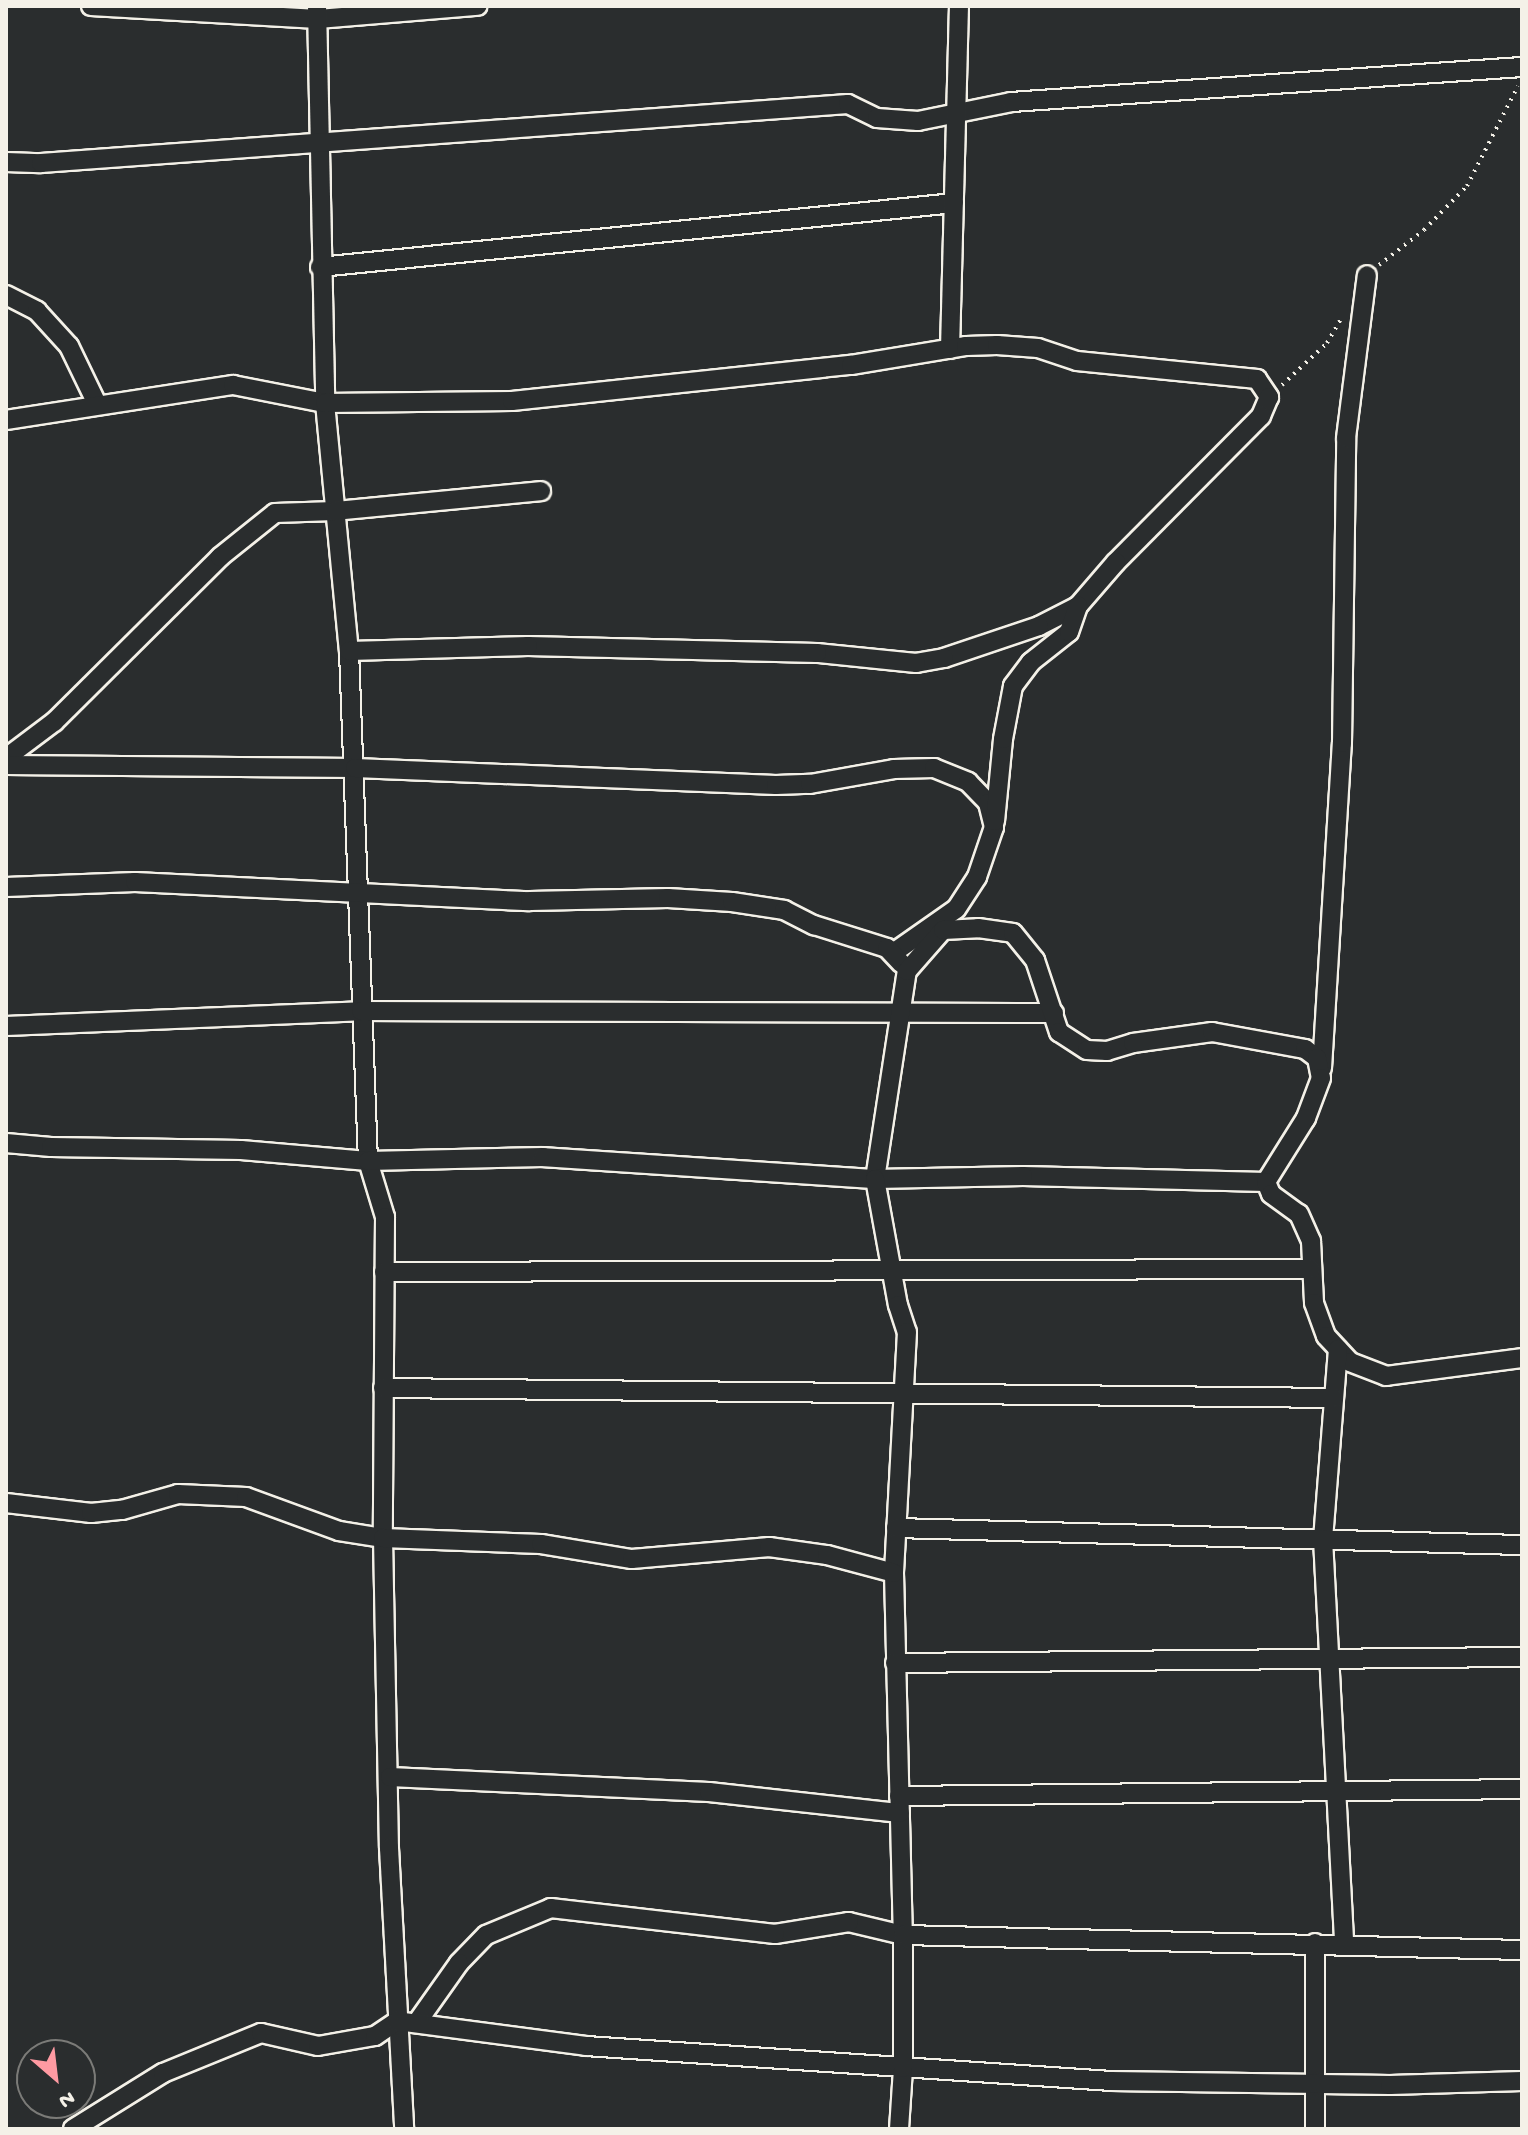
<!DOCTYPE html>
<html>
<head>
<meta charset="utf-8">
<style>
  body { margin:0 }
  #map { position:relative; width:1528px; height:2135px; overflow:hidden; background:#2a2d2e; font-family:"Gochi Hand",sans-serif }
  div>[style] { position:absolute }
  .path>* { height:4px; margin-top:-2px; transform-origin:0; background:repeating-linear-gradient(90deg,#f4f1e8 0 2px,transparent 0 8px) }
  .roads { filter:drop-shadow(2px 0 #f4f1e8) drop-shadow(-2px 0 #f4f1e8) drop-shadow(0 2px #f4f1e8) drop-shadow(0 -2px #f4f1e8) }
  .street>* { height:18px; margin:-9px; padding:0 9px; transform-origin:9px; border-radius:9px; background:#2a2d2e }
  span { translate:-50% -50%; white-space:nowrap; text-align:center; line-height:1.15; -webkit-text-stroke:7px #2a2d2e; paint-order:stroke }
  .frame { position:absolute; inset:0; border:8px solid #f4f1e8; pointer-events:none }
  .north { position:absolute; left:16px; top:2039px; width:80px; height:80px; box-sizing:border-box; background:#2a2d2e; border:2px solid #7b7b78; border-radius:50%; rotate:152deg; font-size:22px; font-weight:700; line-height:32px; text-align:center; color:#f4f1e8 }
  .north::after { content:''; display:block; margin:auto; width:28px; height:36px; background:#ff9aa2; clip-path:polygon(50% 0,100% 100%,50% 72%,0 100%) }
</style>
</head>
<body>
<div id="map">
  <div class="path">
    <i style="left:1379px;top:265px;width:57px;rotate:-37.9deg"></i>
    <i style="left:1424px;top:230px;width:62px;rotate:-45.7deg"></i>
    <i style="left:1467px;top:186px;width:112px;rotate:-63deg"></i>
    <i style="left:1282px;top:385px;width:62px;rotate:-43deg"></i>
    <i style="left:1327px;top:343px;width:30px;rotate:-60deg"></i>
  </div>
  <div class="roads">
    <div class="street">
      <i style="left:91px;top:6px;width:227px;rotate:3.3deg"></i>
      <i style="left:318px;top:19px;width:160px;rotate:-4.7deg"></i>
      <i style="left:317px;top:6px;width:397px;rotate:88.8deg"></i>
      <i style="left:325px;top:403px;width:249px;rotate:84.5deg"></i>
      <i style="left:349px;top:651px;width:510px;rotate:87.87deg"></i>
      <i style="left:368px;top:1161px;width:59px;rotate:73.1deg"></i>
      <i style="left:385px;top:1217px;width:321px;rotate:90.4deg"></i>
      <i style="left:383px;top:1538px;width:310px;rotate:88.9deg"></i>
      <i style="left:389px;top:1848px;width:281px;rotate:86.9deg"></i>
      <i style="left:6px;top:162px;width:35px;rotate:2deg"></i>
      <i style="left:41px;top:163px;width:809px;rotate:-4.18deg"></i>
      <i style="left:848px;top:104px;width:32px;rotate:26deg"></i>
      <i style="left:877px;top:118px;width:41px;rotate:4.2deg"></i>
      <i style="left:918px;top:121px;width:95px;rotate:-11.5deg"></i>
      <i style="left:1011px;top:102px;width:512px;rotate:-3.92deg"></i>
      <i style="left:320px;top:267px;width:637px;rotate:-5.76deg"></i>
      <i style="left:6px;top:295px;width:35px;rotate:27deg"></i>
      <i style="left:37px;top:311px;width:47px;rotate:47.6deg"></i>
      <i style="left:69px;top:346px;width:64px;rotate:64.2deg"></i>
      <i style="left:950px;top:349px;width:343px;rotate:-88.5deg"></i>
      <i style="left:6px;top:420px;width:230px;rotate:-8.8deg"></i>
      <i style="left:233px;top:385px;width:94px;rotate:11.1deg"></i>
      <i style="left:325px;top:403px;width:187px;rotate:-0.6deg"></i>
      <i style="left:512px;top:401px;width:341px;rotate:-6.1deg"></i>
      <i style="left:851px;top:365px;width:117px;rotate:-9.4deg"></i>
      <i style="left:966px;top:346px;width:31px;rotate:-2deg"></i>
      <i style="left:997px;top:345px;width:41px;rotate:4.2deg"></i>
      <i style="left:1038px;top:348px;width:41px;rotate:18.4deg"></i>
      <i style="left:1077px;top:361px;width:181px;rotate:5.7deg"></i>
      <i style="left:1257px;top:379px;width:22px;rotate:56deg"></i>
      <i style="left:1269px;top:397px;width:21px;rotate:113deg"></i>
      <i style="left:1261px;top:416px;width:206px;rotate:134.8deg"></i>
      <i style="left:1116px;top:562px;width:58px;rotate:130.8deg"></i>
      <i style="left:1078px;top:606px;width:44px;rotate:152.9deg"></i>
      <i style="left:1039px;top:626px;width:100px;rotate:161.4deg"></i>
      <i style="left:944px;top:658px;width:28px;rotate:170deg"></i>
      <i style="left:916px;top:663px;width:100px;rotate:-174.2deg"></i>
      <i style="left:817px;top:653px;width:289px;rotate:-178.6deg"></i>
      <i style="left:528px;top:646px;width:179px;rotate:178.4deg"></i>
      <i style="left:6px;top:758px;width:60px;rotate:-36.9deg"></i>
      <i style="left:54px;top:722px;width:234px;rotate:-44.8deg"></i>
      <i style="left:220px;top:557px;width:70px;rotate:-38.7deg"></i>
      <i style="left:275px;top:513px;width:60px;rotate:-1.9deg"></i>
      <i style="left:335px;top:511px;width:207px;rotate:-5.5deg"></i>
      <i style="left:6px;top:765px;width:349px;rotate:0.5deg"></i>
      <i style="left:355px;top:768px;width:421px;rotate:2.3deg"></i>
      <i style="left:776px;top:785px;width:34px;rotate:-2deg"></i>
      <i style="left:810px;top:784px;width:85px;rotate:-10.1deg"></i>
      <i style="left:894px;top:769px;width:40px;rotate:-1.4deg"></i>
      <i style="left:934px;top:768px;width:37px;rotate:22deg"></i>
      <i style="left:968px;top:782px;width:29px;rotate:46deg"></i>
      <i style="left:988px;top:803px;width:25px;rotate:76deg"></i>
      <i style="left:994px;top:827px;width:53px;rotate:108.8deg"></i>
      <i style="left:977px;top:877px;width:38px;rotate:123deg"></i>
      <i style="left:956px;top:909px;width:77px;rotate:145.1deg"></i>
      <i style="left:995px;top:821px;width:82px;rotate:-84.4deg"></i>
      <i style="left:1003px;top:739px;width:54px;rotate:-79.3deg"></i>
      <i style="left:1013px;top:686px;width:30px;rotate:-53deg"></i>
      <i style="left:1031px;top:662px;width:48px;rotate:-38.3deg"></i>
      <i style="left:1069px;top:632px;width:28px;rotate:-71deg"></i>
      <i style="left:6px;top:887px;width:129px;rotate:-2.2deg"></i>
      <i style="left:135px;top:882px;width:395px;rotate:2.8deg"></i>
      <i style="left:530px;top:901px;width:138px;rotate:-1.2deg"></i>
      <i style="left:668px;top:898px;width:64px;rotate:3.6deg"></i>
      <i style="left:732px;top:902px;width:53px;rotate:8.7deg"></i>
      <i style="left:784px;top:910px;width:34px;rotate:27deg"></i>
      <i style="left:814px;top:925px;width:77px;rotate:17.5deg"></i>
      <i style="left:887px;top:948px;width:21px;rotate:47deg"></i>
      <i style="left:6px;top:1026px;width:355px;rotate:-2.4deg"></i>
      <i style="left:361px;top:1011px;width:693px;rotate:0.17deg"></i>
      <i style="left:1322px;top:1068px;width:326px;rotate:-86.5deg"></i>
      <i style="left:1342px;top:743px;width:305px;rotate:-89.2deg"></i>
      <i style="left:1346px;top:438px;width:164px;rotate:-82.7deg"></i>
      <i style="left:6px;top:1143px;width:45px;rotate:5.1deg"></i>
      <i style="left:51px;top:1147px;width:190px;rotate:0.9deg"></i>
      <i style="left:241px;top:1150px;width:127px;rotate:5deg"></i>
      <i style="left:368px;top:1161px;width:175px;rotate:-1.3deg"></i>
      <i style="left:543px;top:1157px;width:333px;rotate:3.8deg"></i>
      <i style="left:875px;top:1179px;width:210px;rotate:-81.3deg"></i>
      <i style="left:907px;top:971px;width:55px;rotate:-48.7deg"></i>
      <i style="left:943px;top:930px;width:35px;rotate:-3deg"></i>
      <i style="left:978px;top:928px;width:35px;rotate:8deg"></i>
      <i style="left:1013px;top:933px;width:35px;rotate:51deg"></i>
      <i style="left:1035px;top:960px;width:76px;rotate:71.6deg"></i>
      <i style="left:1059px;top:1032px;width:33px;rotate:33deg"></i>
      <i style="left:1087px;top:1050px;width:20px;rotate:3deg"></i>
      <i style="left:1107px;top:1051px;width:27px;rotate:-17deg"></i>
      <i style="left:1133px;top:1043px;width:80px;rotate:-7.9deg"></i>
      <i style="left:1212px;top:1032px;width:95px;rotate:10.4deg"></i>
      <i style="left:1305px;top:1049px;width:15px;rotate:37deg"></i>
      <i style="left:1317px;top:1058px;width:20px;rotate:79deg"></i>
      <i style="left:1321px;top:1078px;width:43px;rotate:110.6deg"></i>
      <i style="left:1306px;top:1118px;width:75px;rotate:122deg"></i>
      <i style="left:1266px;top:1182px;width:243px;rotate:-178.6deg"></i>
      <i style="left:1023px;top:1176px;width:148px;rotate:178.8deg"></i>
      <i style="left:875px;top:1179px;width:128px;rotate:79.7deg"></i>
      <i style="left:898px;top:1305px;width:28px;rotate:72deg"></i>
      <i style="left:907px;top:1332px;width:241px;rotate:93.1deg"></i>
      <i style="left:894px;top:1573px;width:362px;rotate:88.6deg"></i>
      <i style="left:903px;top:1935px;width:56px;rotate:-166.5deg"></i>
      <i style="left:849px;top:1922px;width:75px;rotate:170.8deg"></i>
      <i style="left:775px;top:1934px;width:226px;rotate:-173.4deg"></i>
      <i style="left:551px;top:1908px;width:70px;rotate:157.4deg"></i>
      <i style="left:486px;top:1935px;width:39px;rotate:134deg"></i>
      <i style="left:459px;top:1963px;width:71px;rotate:125.3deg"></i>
      <i style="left:1266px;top:1182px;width:13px;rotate:67deg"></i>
      <i style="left:1271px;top:1194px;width:34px;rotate:36deg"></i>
      <i style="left:1299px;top:1214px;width:30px;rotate:66deg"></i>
      <i style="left:1311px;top:1241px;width:62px;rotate:87.2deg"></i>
      <i style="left:1314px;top:1303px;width:35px;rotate:70deg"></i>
      <i style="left:1326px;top:1336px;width:35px;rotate:47deg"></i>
      <i style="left:1350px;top:1362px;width:39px;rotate:21deg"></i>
      <i style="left:1386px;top:1376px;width:137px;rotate:-7.5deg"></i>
      <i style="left:384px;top:1272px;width:927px;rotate:-0.19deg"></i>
      <i style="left:1338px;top:1349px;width:191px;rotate:94.5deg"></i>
      <i style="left:1323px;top:1539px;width:406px;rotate:87deg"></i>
      <i style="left:383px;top:1388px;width:951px;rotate:0.6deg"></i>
      <i style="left:6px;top:1503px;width:86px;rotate:6.7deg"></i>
      <i style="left:91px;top:1513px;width:31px;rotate:-6deg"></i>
      <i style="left:122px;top:1510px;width:58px;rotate:-15.9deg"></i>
      <i style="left:178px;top:1494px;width:68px;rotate:2.5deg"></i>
      <i style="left:246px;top:1497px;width:99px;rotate:20.1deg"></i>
      <i style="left:339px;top:1531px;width:45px;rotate:9deg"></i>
      <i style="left:383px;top:1538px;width:158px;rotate:2.2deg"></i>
      <i style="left:541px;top:1544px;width:92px;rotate:9.4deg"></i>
      <i style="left:632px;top:1559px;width:138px;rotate:-5deg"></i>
      <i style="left:769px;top:1547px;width:59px;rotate:7.9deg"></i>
      <i style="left:827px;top:1555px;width:69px;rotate:15deg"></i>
      <i style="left:896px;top:1528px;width:626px;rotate:1.56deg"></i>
      <i style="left:895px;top:1663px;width:627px;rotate:-0.55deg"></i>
      <i style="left:390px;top:1777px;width:319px;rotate:2.7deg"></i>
      <i style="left:709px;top:1792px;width:192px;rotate:6.3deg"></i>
      <i style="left:899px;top:1796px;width:623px;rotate:-0.64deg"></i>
      <i style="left:1315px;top:1943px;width:186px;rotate:90deg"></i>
      <i style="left:73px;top:2129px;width:106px;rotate:-31.9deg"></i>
      <i style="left:163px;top:2073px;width:106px;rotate:-22.2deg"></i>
      <i style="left:261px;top:2033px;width:58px;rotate:12.8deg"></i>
      <i style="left:318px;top:2046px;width:58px;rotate:-10deg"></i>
      <i style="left:375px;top:2036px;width:27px;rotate:-34deg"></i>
      <i style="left:397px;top:2021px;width:191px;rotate:7.5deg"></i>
      <i style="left:586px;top:2046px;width:526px;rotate:3.81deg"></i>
      <i style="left:1111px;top:2081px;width:279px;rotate:0.8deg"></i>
      <i style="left:1390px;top:2085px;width:132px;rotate:-1.7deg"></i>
      <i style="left:899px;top:2129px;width:61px;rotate:-86.2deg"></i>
      <i style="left:903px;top:2068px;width:133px;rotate:-90deg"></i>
      <i style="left:903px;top:1935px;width:619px;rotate:1.39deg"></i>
    </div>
  </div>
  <div class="frame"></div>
  <div class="north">N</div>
</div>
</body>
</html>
